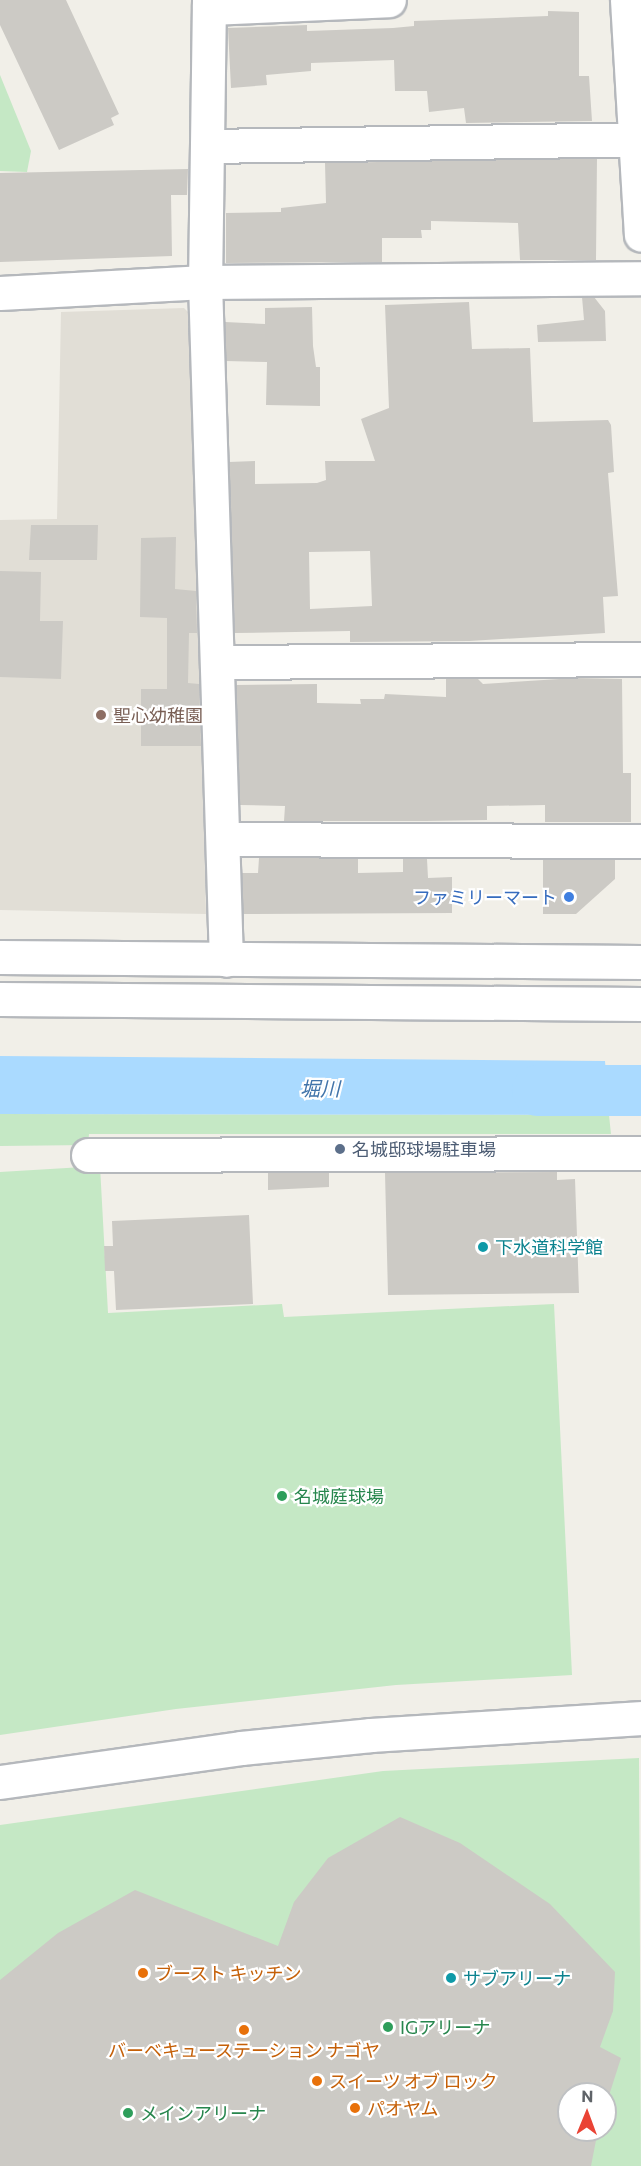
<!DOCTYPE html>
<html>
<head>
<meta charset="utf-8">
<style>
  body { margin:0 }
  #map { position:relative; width:641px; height:2166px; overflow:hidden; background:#f1efe8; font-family:Commissioner,"Noto Sans JP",sans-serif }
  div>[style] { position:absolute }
  .education>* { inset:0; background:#e1ded6 }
  .green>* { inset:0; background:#c5e8c5 }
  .water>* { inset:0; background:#aadaff }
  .river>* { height:51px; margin:-25.5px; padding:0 25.5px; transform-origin:25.5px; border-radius:25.5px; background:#aadaff }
  .building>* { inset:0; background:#cccac5 }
  .roads { filter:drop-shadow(2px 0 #b5b8bc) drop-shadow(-2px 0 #b5b8bc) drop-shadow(0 2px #b5b8bc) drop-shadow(0 -2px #b5b8bc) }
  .minor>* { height:33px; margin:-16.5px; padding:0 16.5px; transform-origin:16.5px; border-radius:16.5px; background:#fff }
  .dots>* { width:16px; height:16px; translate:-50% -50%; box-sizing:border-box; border:3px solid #fff; border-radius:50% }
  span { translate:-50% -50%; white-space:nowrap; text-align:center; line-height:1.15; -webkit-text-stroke:4.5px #fff; paint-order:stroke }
  .education-label { font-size:18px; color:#785e54 }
  .left { translate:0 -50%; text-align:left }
  .shop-label { font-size:18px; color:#366cbe }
  .right { translate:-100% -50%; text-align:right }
  .service-label { font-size:18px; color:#4e5e75 }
  .culture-label { font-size:18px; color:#0d838f }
  .leisure-label { font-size:18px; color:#27864d }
  .food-label { font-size:18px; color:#c56008 }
  .water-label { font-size:20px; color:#4174aa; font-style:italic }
  .north { position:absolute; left:557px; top:2082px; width:60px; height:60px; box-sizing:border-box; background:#fff; border:2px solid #bfc1c3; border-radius:50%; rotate:1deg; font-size:16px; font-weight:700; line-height:24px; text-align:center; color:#5f6368 }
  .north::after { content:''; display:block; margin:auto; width:21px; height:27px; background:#ea4335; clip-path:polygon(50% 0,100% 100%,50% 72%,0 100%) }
</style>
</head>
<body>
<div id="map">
  <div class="education">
    <i style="clip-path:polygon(184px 308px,192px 316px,206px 914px,0 910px,0 520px,57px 519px,61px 312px)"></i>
  </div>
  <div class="green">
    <i style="clip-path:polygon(0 75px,31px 151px,27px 172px,0 171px)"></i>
    <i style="clip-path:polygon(0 1114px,609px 1115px,611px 1134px,89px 1134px,88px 1145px,0 1146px)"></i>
    <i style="clip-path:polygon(100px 1166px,108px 1313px,282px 1304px,284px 1317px,554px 1304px,572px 1675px,396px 1685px,176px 1709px,0 1735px,0 1172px)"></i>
    <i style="clip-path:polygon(evenodd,639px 1758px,641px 2166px,0 2166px,0 1825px,383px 1771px,639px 1758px,569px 2094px,605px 2094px,605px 2130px,569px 2130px,569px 2094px)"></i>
  </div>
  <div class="water">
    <i style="clip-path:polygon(0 1056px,605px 1061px,609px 1115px,0 1114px)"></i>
  </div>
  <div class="river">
    <i style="left:537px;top:1090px;width:104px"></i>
  </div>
  <div class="building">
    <i style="clip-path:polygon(0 0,66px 0,119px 114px,111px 118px,114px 125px,59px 150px,0 25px)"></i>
    <i style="clip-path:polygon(548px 11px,579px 12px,579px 76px,589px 76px,592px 121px,466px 123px,464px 108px,429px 112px,427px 91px,395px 91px,394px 60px,311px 63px,311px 71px,266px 75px,267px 85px,231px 88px,228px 28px,307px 25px,307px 31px,393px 28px,414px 26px,414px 21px,548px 16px)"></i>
    <i style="clip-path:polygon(597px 158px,596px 260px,520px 260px,518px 223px,431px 221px,431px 230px,421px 230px,422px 238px,382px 238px,382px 262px,226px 263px,226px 213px,281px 212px,281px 208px,326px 203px,325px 163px)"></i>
    <i style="clip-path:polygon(188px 169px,187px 195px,171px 195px,172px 256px,0 262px,0 173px)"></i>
    <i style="clip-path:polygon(582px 297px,594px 297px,605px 311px,606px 341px,538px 342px,537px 325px,584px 320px)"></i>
    <i style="clip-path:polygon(evenodd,469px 302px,472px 349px,530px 348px,533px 422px,608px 420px,611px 425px,614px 472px,608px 473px,618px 596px,603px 597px,605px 633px,469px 641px,350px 642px,350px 631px,235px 633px,229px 462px,255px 461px,255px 484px,317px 483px,326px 480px,325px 461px,375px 461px,361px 419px,389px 408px,385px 305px,469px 302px,370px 551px,372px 606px,310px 609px,309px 552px,370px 551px)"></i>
    <i style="clip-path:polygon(312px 307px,313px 346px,316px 367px,320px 367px,320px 406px,266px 405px,267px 362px,226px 361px,225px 322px,265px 324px,265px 308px)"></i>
    <i style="clip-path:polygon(31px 525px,98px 525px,97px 560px,29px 560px)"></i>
    <i style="clip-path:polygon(176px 537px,175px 589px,196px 591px,197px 633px,189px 633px,188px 683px,199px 684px,201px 746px,141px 746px,141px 689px,167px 689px,167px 618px,140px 617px,141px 538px)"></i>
    <i style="clip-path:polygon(0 571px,41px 572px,40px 621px,63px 621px,61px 679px,0 677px)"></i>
    <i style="clip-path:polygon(575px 678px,622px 679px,623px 773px,631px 773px,631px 822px,545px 822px,545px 805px,487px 806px,487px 820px,426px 821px,284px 821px,285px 806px,240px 805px,236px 685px,317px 684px,317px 703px,361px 704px,360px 699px,384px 699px,385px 694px,446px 697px,446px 679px,478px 679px,483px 684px)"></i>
    <i style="clip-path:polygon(259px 858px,358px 858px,358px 873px,403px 872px,403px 859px,427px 859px,428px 878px,452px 877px,452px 913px,243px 914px,242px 873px,258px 873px)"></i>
    <i style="clip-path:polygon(543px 859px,615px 860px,615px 879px,576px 914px,543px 914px)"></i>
    <i style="clip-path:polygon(557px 1172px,557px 1180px,575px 1179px,579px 1293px,388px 1295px,385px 1173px)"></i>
    <i style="clip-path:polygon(268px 1173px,329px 1173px,329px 1187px,268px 1190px)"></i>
    <i style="clip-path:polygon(249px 1215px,253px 1304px,116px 1310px,114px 1271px,105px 1271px,104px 1246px,113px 1246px,112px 1221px)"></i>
    <i style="clip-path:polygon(400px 1817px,460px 1843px,550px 1904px,615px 1972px,613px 2011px,600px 2047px,621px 2058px,605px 2108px,605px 2094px,569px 2094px,569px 2130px,598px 2130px,591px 2166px,0 2166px,0 1980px,58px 1933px,135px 1890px,278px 1946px,294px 1902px,328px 1858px)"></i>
  </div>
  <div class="roads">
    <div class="minor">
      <i style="left:209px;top:0;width:282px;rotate:90.8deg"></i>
      <i style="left:205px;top:282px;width:678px;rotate:88.23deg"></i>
      <i style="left:627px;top:0;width:235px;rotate:86.6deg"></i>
      <i style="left:209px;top:8px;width:180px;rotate:-2.5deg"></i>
      <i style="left:207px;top:146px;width:429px;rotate:-0.9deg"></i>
      <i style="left:0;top:293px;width:205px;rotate:-3.1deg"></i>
      <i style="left:205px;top:282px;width:436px;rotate:-0.5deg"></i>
      <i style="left:218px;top:662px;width:423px;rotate:-0.4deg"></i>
      <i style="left:223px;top:839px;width:418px;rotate:0.3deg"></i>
      <i style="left:0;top:957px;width:641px;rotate:0.45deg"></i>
      <i style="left:0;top:999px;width:641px;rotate:0.45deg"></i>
      <i style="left:88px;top:1155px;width:553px;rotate:-0.21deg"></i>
      <i style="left:0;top:1782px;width:243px;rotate:-8deg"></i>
      <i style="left:241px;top:1748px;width:131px;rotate:-5.7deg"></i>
      <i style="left:371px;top:1735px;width:271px;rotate:-3.6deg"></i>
    </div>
  </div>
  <div class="dots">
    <i style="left:101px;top:715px;background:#8d6e63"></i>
    <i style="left:569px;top:897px;background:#3f7fe0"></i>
    <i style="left:340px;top:1149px;background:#5c6f8a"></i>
    <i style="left:483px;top:1247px;background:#0f9aa8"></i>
    <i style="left:282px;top:1496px;background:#2e9e5b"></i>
    <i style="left:143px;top:1973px;background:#e8710a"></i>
    <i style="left:451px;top:1978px;background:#0f9aa8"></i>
    <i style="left:388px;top:2027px;background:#2e9e5b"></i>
    <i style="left:244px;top:2030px;background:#e8710a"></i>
    <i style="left:317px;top:2081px;background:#e8710a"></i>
    <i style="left:355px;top:2108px;background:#e8710a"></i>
    <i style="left:128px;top:2113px;background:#2e9e5b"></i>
  </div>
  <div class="education-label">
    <span class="left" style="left:113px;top:715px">聖心幼稚園</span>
  </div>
  <div class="shop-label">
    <span class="right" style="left:557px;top:897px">ファミリーマート</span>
  </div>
  <div class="service-label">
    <span class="left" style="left:352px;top:1149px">名城邸球場駐車場</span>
  </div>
  <div class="culture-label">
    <span class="left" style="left:495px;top:1247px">下水道科学館</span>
    <span class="left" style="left:463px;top:1978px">サブアリーナ</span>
  </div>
  <div class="leisure-label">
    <span class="left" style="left:294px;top:1496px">名城庭球場</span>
    <span class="left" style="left:400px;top:2027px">IGアリーナ</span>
    <span class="left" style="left:140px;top:2113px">メインアリーナ</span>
  </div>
  <div class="food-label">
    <span class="left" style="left:155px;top:1973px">ブースト キッチン</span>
    <span style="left:244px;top:2050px">バーベキューステーション ナゴヤ</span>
    <span class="left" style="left:329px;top:2081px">スイーツ オブ ロック</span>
    <span class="left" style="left:367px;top:2108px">パオヤム</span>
  </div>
  <div class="water-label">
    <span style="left:320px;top:1088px">堀川</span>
  </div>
  <div class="north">N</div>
</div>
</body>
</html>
